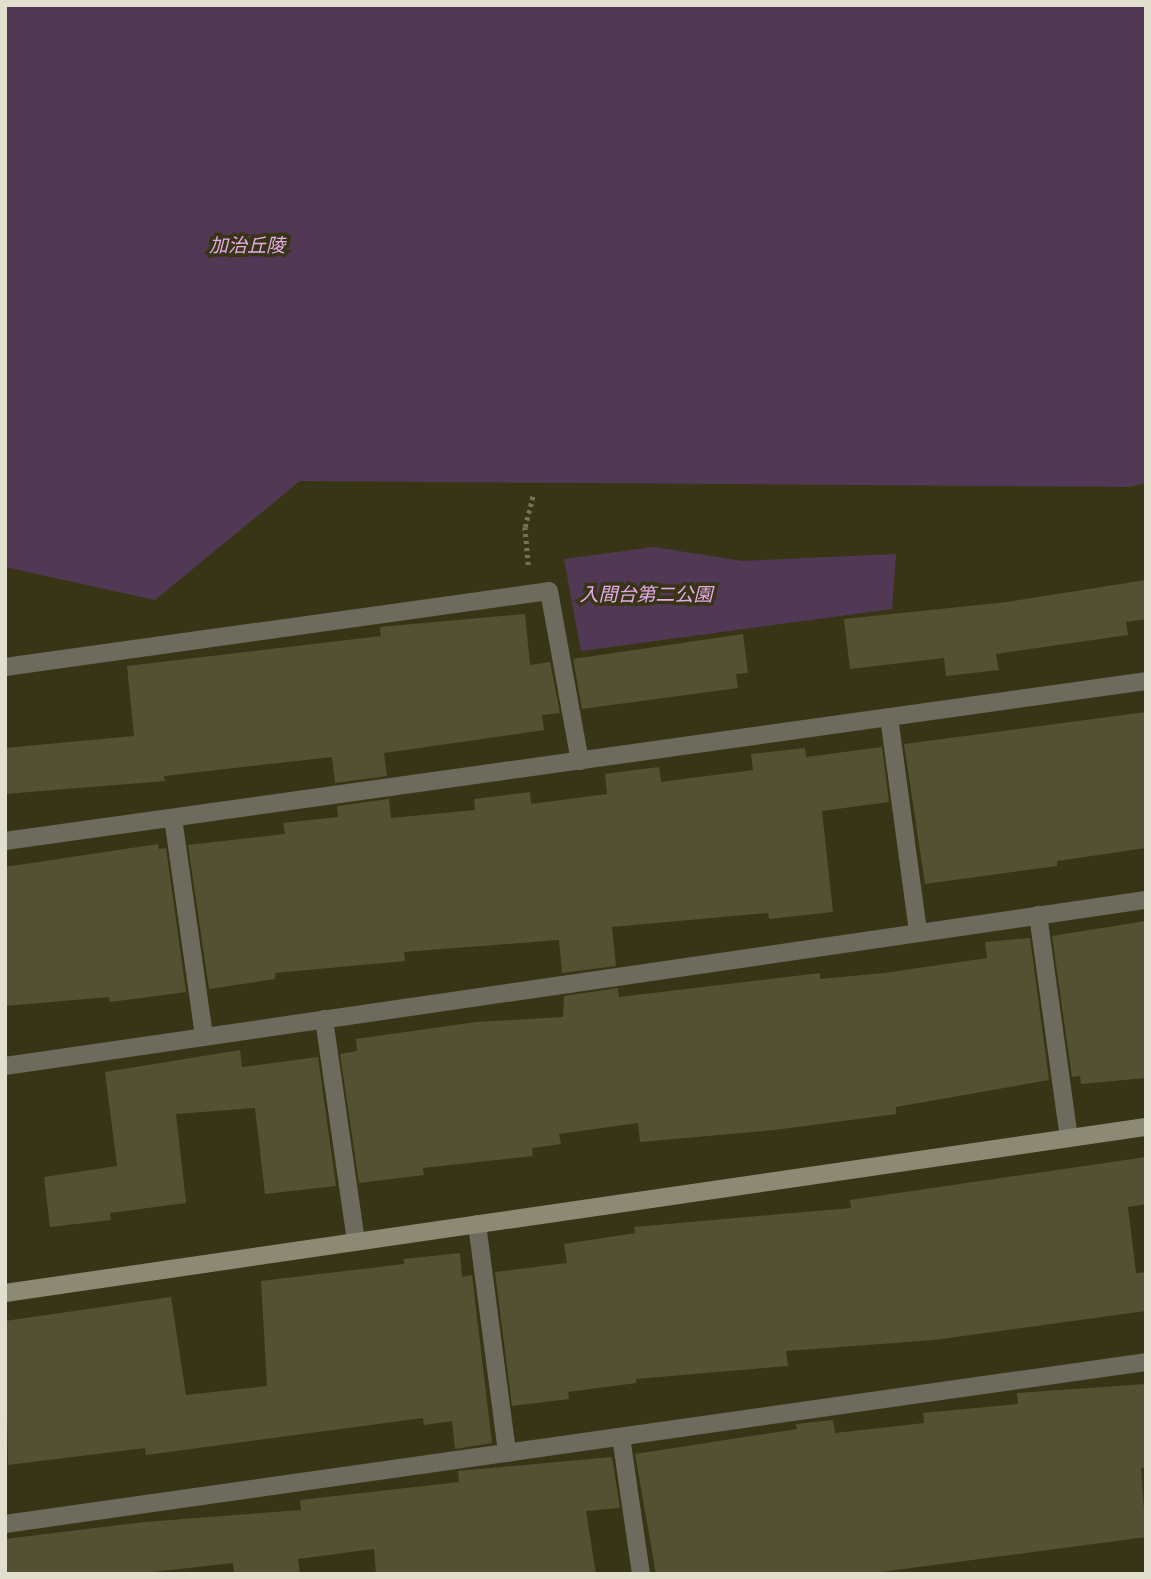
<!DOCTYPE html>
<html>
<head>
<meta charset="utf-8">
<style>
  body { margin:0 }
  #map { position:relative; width:1151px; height:1579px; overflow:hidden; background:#383516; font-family:Bitter,"Noto Sans JP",serif }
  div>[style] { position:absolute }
  .green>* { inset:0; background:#513955 }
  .building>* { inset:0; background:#545132 }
  .path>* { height:4.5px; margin-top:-2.25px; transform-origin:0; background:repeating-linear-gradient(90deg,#747157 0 3.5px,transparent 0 7px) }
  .lane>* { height:18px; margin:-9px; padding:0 9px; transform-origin:9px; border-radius:9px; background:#6c6b5d }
  .street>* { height:18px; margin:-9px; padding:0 9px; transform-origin:9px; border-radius:9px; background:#6c6b5d }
  .secondary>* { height:18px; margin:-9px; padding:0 9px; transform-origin:9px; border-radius:9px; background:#8c8a74 }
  span { translate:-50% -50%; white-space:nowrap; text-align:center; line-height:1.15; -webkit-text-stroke:7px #383516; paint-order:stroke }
  .park-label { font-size:19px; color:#e5abec; font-style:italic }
  .frame { position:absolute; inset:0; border:7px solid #e1dfcd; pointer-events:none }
</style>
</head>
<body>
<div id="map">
  <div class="green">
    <i style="clip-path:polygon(5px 5px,1146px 5px,1146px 483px,1129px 487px,300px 481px,155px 600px,5px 567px)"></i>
    <i style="clip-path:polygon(654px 547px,742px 561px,896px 554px,892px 609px,581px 651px,564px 559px)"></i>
  </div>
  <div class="building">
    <i style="clip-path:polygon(1146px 580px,1146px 619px,1126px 622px,1128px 635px,996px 654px,999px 670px,946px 676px,944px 658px,850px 669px,844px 619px,1007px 602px)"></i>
    <i style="clip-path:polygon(525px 614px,530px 665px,550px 662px,560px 713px,542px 715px,544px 730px,384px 753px,387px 776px,335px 783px,332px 757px,164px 776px,165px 781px,5px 794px,5px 748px,134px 736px,127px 666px,381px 636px,380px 627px)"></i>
    <i style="clip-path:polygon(743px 634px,748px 673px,736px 674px,738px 688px,582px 709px,573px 659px)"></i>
    <i style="clip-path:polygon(1146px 712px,1146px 848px,1057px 861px,1057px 866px,925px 884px,904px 744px)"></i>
    <i style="clip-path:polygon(882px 747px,889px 802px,822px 811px,833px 912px,769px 919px,768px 913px,612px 927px,616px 966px,562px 973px,559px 940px,404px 952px,405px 961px,275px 973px,275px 979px,209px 989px,188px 845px,285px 834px,283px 823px,338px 817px,337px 806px,389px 799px,391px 818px,475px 810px,474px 799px,530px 792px,531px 804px,607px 794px,605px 774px,659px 767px,661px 782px,753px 770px,751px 754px,805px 748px,806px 757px)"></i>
    <i style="clip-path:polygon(158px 844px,159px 849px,166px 848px,186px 992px,110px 1002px,109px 997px,5px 1006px,5px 867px)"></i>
    <i style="clip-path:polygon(1146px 921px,1146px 1078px,1081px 1084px,1080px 1076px,1072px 1077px,1052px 936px)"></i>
    <i style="clip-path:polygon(1030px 938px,1049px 1080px,896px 1107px,896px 1114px,774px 1130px,640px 1142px,638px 1123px,559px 1134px,561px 1144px,532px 1148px,533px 1156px,423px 1168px,424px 1175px,359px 1183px,340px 1054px,357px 1051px,356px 1039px,476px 1022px,563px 1017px,564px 996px,618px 988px,619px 997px,820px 973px,820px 979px,884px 973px,987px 958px,985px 942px)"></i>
    <i style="clip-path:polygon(240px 1050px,242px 1067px,318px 1057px,336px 1186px,265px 1194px,255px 1108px,176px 1114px,186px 1203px,110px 1213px,111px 1220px,50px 1227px,44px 1177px,117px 1166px,105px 1072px)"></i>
    <i style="clip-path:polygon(1146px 1157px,1146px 1204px,1128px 1207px,1136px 1273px,1146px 1272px,1146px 1311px,934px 1340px,786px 1351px,788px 1366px,636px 1379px,636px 1383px,568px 1392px,569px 1399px,512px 1406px,495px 1272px,567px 1263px,564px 1244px,635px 1233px,634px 1227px,851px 1208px,850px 1200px)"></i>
    <i style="clip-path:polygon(460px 1253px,462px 1277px,472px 1275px,492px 1443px,455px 1449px,452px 1421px,424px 1425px,423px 1418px,146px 1455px,145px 1448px,8px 1465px,5px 1321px,171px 1297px,186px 1395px,267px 1386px,261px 1281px,404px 1264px,404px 1259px)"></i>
    <i style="clip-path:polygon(1146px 1384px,1146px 1468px,1141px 1468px,1146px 1537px,873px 1573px,656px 1574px,635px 1454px,797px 1429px,796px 1424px,833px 1420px,835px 1433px,924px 1423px,923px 1413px,1018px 1404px,1017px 1393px)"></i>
    <i style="clip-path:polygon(612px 1457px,620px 1508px,586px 1511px,596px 1574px,376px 1574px,374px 1549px,298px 1559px,300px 1574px,234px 1574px,233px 1563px,135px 1574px,5px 1574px,5px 1539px,144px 1522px,301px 1510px,300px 1500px,459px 1482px,458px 1471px)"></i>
  </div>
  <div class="path">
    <i style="left:528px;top:565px;width:38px;rotate:-95deg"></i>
    <i style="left:525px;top:527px;width:34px;rotate:-76deg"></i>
  </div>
  <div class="lane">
    <i style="left:477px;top:1224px;width:231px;rotate:82.5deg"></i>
    <i style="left:621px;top:1437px;width:138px;rotate:81.7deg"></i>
  </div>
  <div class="street">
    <i style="left:5px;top:667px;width:549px;rotate:-7.95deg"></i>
    <i style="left:549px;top:591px;width:173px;rotate:79.7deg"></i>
    <i style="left:889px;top:717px;width:217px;rotate:82.3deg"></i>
    <i style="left:173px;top:818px;width:221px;rotate:81.9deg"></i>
    <i style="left:5px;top:841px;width:1152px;rotate:-7.98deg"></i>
    <i style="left:1038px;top:915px;width:225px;rotate:82.1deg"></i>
    <i style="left:324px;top:1019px;width:225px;rotate:81.8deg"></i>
    <i style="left:5px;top:1066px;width:1153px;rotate:-8.28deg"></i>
    <i style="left:5px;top:1524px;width:1152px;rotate:-8.08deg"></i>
  </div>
  <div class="secondary">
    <i style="left:5px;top:1293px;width:1153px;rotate:-8.28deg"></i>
  </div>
  <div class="park-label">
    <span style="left:247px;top:246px">加治丘陵</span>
    <span style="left:646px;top:595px">入間台第二公園</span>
  </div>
  <div class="frame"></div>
</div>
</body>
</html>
